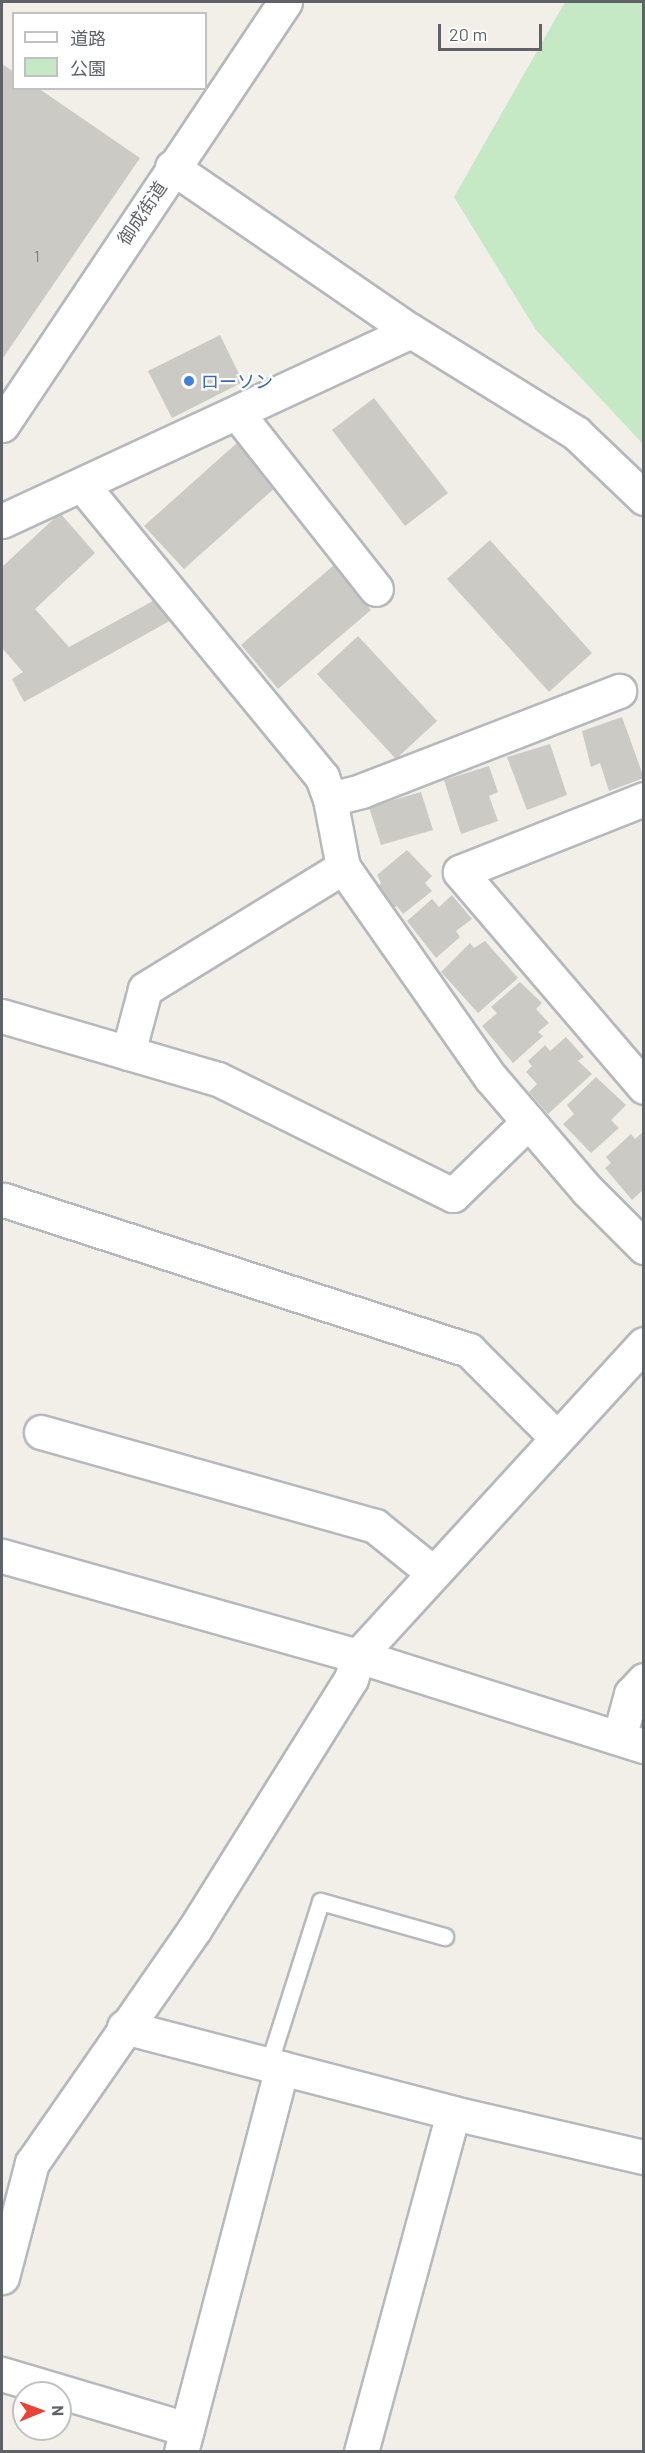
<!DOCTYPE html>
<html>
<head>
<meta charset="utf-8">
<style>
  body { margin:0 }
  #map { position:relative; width:645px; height:2453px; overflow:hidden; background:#f1efe8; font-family:Barlow,"Noto Sans JP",sans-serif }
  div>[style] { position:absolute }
  .green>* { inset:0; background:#c5e8c5 }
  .building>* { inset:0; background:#cccac5 }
  .roads { filter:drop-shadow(2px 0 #b5b8bc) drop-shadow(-2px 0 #b5b8bc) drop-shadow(0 2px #b5b8bc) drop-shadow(0 -2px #b5b8bc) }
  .service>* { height:16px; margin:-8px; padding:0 8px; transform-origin:8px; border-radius:8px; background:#fff }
  .minor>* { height:33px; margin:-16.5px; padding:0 16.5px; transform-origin:16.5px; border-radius:16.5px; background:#fff }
  .tertiary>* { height:33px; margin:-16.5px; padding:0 16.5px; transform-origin:16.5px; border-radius:16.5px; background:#fff }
  .dots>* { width:16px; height:16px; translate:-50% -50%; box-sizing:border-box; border:3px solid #fff; border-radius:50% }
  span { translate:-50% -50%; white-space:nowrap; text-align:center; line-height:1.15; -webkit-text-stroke:4.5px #fff; paint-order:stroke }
  .number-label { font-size:15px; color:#7a7d7f }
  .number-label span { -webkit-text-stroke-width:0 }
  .street-label { font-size:18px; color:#5f6368 }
  .shop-label { font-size:18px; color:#366cbe }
  .left { translate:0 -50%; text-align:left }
  .frame { position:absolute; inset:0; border:3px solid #5f6368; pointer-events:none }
  .legend { position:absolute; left:12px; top:12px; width:195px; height:78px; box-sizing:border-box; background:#fff; border:2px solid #bfc1c3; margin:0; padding:8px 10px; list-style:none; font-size:18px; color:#5f6368 }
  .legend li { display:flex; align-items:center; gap:12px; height:30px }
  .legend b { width:30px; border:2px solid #bfc1c3 }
  .north { position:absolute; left:12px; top:2381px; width:60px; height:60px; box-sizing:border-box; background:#fff; border:2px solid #bfc1c3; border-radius:50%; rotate:89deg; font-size:16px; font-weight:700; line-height:24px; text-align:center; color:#5f6368 }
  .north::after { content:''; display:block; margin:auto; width:21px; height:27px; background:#ea4335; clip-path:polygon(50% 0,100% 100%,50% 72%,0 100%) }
  .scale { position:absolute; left:438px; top:24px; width:104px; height:27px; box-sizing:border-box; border:3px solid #5f6368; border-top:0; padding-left:8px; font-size:18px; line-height:21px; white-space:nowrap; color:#5f6368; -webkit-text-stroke:4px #fff; paint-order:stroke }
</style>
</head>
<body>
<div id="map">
  <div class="green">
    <i style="clip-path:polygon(565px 2px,643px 2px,643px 444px,536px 330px,454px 197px)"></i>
  </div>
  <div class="building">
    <i style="clip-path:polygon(2px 64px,14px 72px,14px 88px,38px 88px,140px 158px,3px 358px)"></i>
    <i style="clip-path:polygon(220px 335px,243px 382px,172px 418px,148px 371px)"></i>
    <i style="clip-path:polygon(374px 398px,448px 493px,405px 526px,332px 430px)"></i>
    <i style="clip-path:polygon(238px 442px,277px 486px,184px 569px,144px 526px)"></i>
    <i style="clip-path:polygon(60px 513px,95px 553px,35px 609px,69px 647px,162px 596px,175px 618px,24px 702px,12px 679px,23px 672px,2px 648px,2px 567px)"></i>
    <i style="clip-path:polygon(490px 540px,592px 653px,549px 692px,447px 579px)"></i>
    <i style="clip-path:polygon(334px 565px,371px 610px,278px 689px,241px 645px)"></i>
    <i style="clip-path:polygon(358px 636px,437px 721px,396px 759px,317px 674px)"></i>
    <i style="clip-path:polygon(622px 717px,644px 778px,609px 791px,600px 763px,591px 767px,582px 731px)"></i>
    <i style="clip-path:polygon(550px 744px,567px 795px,527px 810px,507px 757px)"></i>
    <i style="clip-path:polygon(489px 766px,498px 792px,489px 796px,498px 821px,461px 834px,444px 780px)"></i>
    <i style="clip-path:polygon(421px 792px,433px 830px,381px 845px,369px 807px)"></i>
    <i style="clip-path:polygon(407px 850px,432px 876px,425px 883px,432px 891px,403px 914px,397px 906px,389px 911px,376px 889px,381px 883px,377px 875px)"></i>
    <i style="clip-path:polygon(452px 895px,472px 919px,456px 931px,460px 937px,436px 958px,407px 921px,432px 899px,439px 907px)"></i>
    <i style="clip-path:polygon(485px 941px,518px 978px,478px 1013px,441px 972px,470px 943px,474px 948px)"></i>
    <i style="clip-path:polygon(520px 982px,542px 1003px,536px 1009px,549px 1023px,538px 1032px,543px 1036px,513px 1063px,482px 1026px,497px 1013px,491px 1007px)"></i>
    <i style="clip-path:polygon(566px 1037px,584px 1057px,578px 1061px,592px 1074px,548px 1114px,529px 1092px,537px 1084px,526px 1072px,532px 1066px,528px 1061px,545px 1045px,550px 1051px)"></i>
    <i style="clip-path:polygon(596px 1077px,626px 1105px,611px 1120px,619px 1128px,591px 1153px,563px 1124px,574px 1114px,567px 1105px)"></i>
    <i style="clip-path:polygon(644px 1131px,644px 1189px,632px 1200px,605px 1168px,611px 1163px,606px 1157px,631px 1134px,635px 1139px)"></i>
  </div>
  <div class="roads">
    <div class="service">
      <i style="left:269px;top:2065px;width:171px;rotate:-72.3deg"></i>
      <i style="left:321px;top:1902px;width:129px;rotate:15.8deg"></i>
    </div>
    <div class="minor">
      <i style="left:237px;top:413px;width:224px;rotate:51.7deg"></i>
      <i style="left:83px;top:486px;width:377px;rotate:50.6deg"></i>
      <i style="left:322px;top:777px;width:23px;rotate:70deg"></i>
      <i style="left:330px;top:799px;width:69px;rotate:79.2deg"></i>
      <i style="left:343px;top:867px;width:258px;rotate:55deg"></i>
      <i style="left:491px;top:1078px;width:148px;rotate:49.4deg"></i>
      <i style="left:587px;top:1190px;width:81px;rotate:45deg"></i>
      <i style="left:2px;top:521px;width:451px;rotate:-24.9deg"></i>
      <i style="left:330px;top:799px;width:32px;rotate:-14deg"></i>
      <i style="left:361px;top:791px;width:277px;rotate:-21.2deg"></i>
      <i style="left:644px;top:799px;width:198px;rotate:158.4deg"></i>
      <i style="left:460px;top:872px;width:283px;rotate:49.4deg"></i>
      <i style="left:2px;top:1016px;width:225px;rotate:16.3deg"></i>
      <i style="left:218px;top:1079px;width:262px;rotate:26.3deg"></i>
      <i style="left:453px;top:1195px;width:105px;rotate:-44.2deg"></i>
      <i style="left:128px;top:1053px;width:66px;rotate:-75.1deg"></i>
      <i style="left:145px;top:989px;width:233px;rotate:-31.6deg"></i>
      <i style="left:4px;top:1200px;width:489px;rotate:17.9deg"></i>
      <i style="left:469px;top:1350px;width:124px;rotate:45deg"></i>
      <i style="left:41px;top:1432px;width:347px;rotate:15.7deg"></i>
      <i style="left:375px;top:1526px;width:73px;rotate:38.9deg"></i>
      <i style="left:2px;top:1556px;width:370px;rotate:15.7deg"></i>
      <i style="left:358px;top:1656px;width:300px;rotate:17.5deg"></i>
      <i style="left:619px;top:1738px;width:46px;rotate:-74.7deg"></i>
      <i style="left:631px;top:1694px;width:19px;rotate:-47deg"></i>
      <i style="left:124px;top:2027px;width:340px;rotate:14.6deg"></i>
      <i style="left:453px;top:2113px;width:196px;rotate:13deg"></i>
      <i style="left:2px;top:2277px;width:118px;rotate:-75.3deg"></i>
      <i style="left:32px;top:2163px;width:284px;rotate:-55.2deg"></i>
      <i style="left:194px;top:1930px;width:296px;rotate:-58deg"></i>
      <i style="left:351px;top:1679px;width:24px;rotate:-73deg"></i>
      <i style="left:358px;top:1656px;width:423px;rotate:-47.5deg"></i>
      <i style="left:2px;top:2374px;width:193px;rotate:16.6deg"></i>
      <i style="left:181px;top:2452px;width:397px;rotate:-75.3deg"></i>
      <i style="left:361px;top:2452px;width:351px;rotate:-74.8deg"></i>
    </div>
    <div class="tertiary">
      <i style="left:172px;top:167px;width:290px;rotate:34.5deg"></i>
      <i style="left:411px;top:331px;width:194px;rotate:31.7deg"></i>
      <i style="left:576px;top:433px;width:94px;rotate:43.7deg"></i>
      <i style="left:2px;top:425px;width:509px;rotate:-56.22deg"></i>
    </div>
  </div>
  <div class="dots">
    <i style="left:189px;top:381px;background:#3f7fe0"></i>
  </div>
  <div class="number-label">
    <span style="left:37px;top:257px">1</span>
  </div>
  <div class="street-label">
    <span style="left:142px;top:213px;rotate:-56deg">御成街道</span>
  </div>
  <div class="shop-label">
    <span class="left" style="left:201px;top:381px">ローソン</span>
  </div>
  <div class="frame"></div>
  <ul class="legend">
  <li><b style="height:8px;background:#fff"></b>道路</li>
  <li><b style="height:16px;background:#c5e8c5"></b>公園</li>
  </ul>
  <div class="north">N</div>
  <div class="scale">20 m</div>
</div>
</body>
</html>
